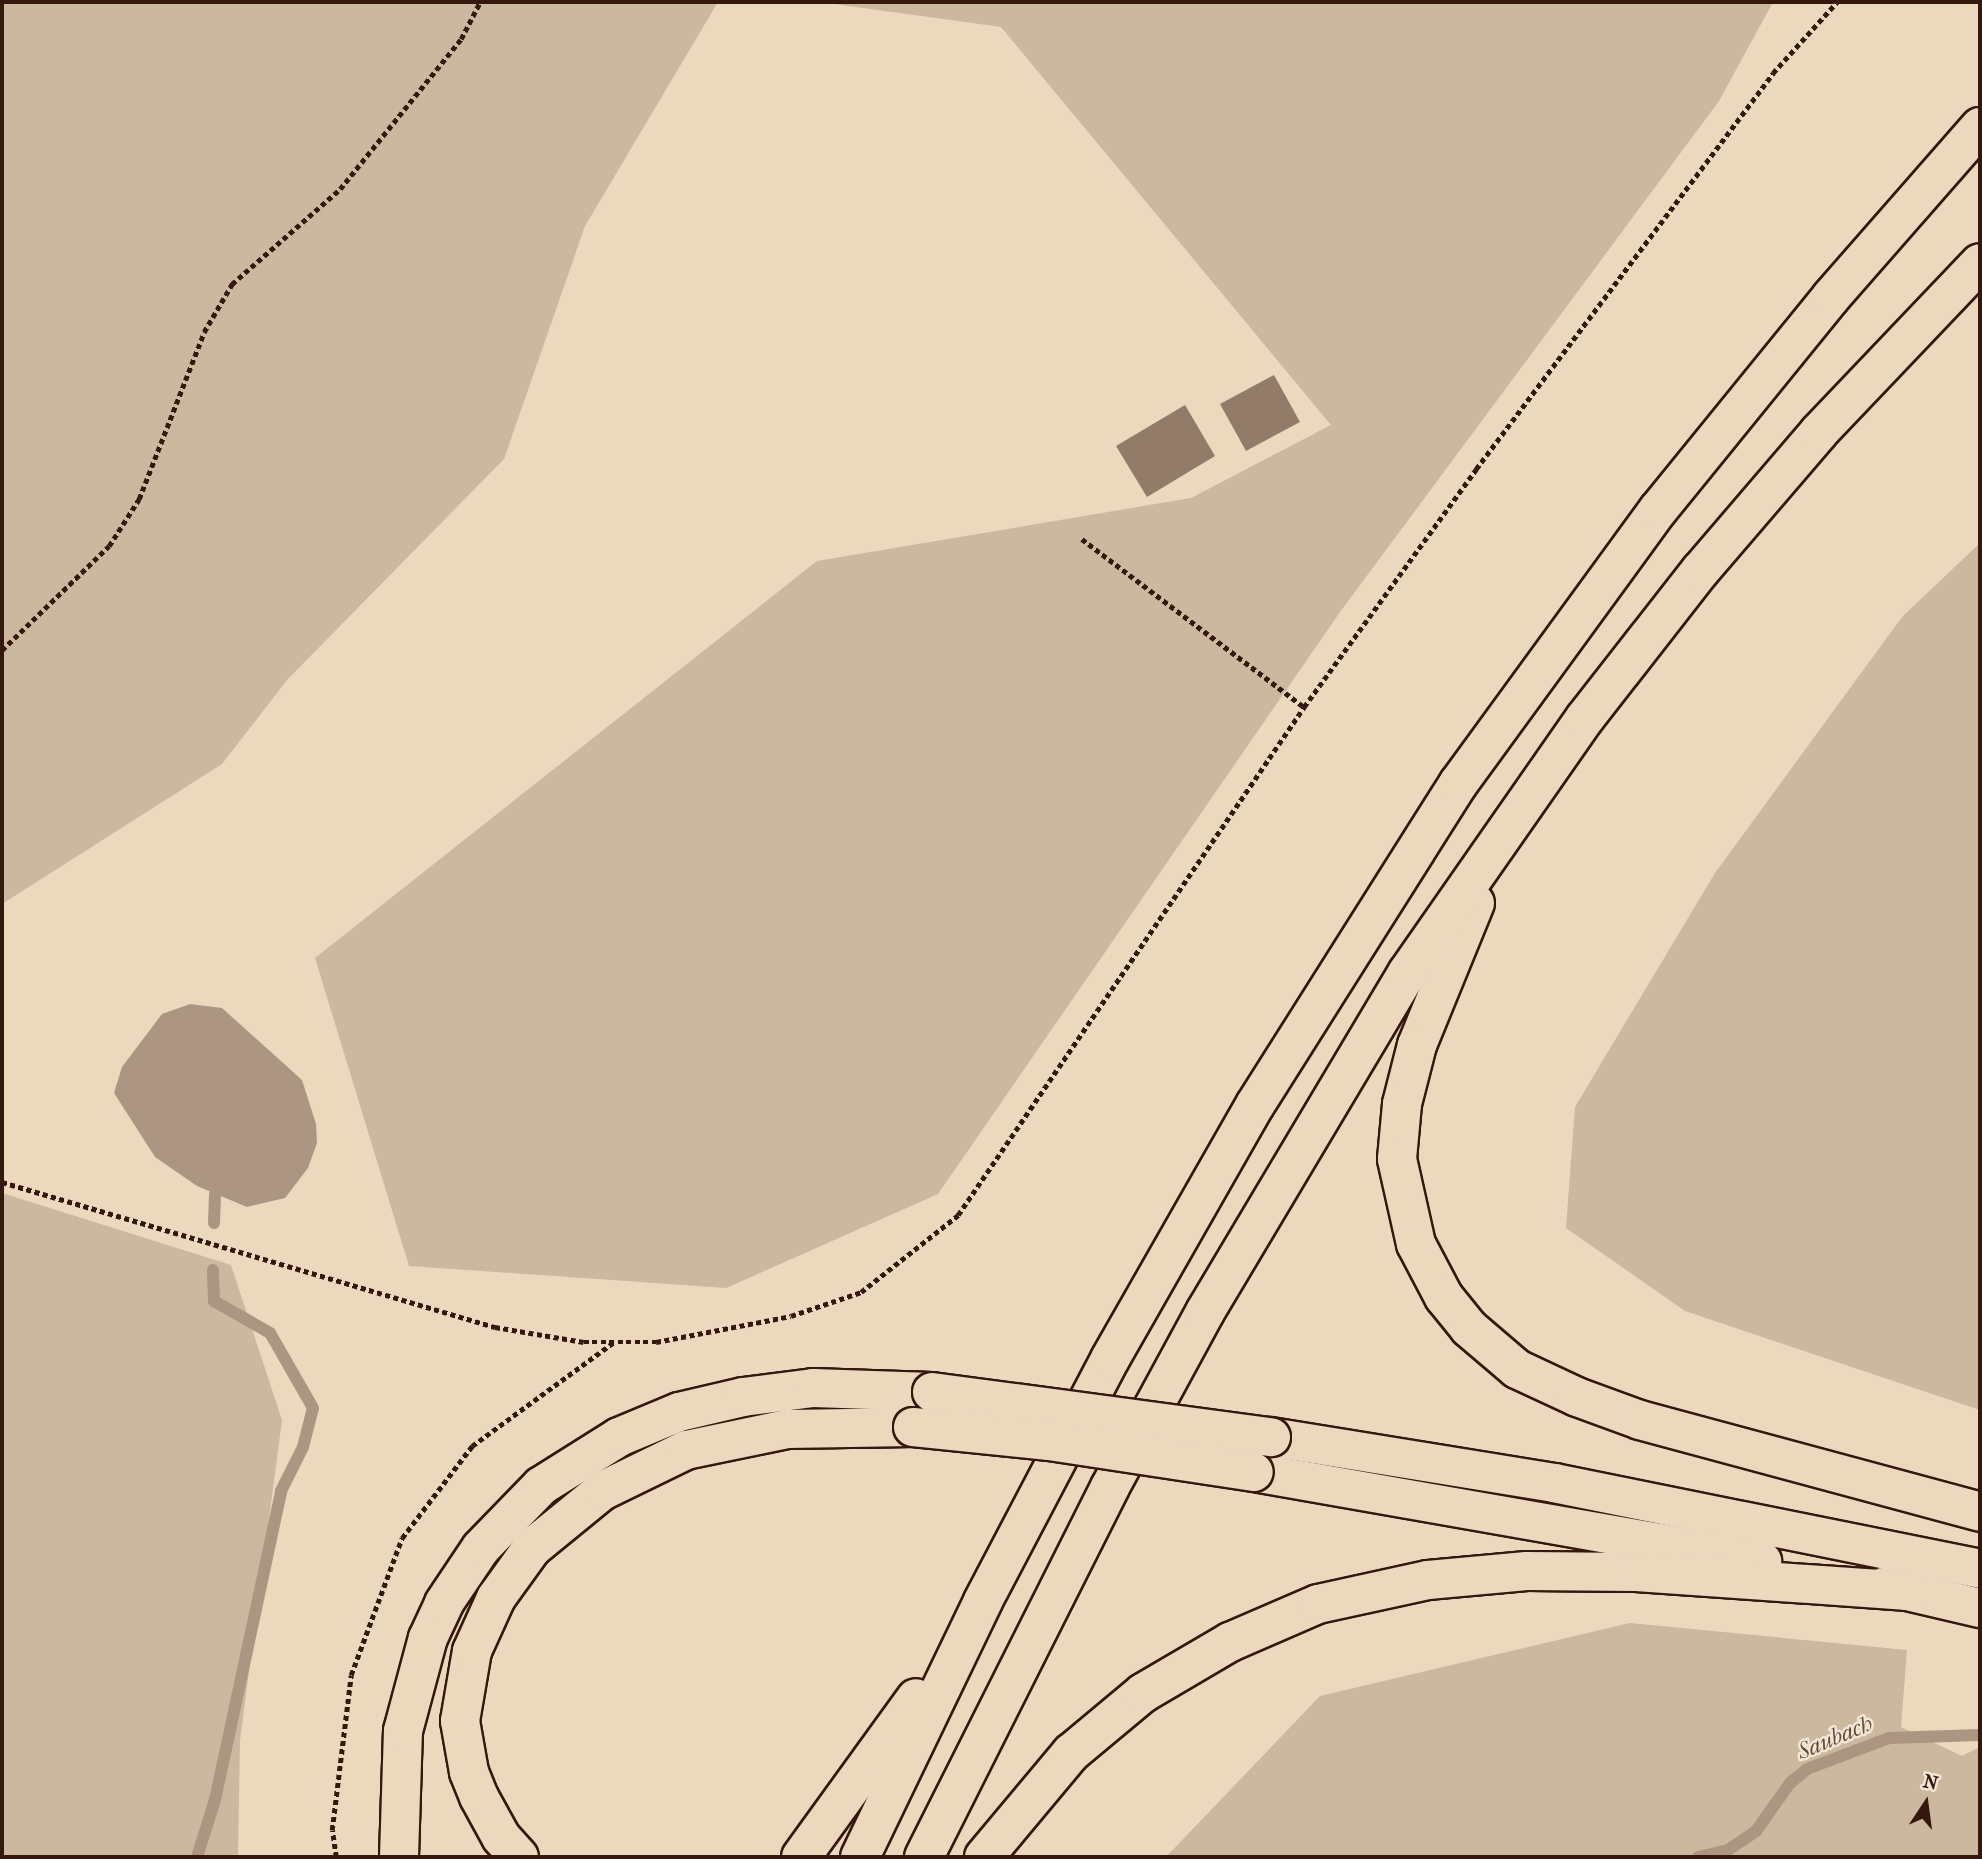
<!DOCTYPE html>
<html>
<head>
<meta charset="utf-8">
<style>
  body { margin:0 }
  #map { position:relative; width:1982px; height:1859px; overflow:hidden; background:#ebd8bd; font-family:"IM FELL French Canon",serif }
  div>[style] { position:absolute }
  .green>* { inset:0; background:#ccb79f }
  .water>* { inset:0; background:#ad9681 }
  .stream>* { height:12px; margin:-6px; padding:0 6px; transform-origin:6px; border-radius:6px; background:#ad9681 }
  .building>* { inset:0; background:#937b69 }
  .path>* { height:4.5px; margin-top:-2.25px; transform-origin:0; background:repeating-linear-gradient(90deg,#34170d 0 5px,transparent 0 8.5px) }
  .roads { filter:drop-shadow(2px 0 #34170d) drop-shadow(-2px 0 #34170d) drop-shadow(0 2px #34170d) drop-shadow(0 -2px #34170d) }
  .highway>* { height:38px; margin:-19px; padding:0 19px; transform-origin:19px; border-radius:19px; background:#ebd8bd }
  .bridges { filter:drop-shadow(2px 0 #34170d) drop-shadow(-2px 0 #34170d) drop-shadow(0 2px #34170d) drop-shadow(0 -2px #34170d) }
  .highway-bridge>* { height:38px; margin:-19px; padding:0 19px; transform-origin:19px; border-radius:19px; background:#ebd8bd }
  span { translate:-50% -50%; white-space:nowrap; text-align:center; line-height:1.15; -webkit-text-stroke:5px #f2e6d4; paint-order:stroke }
  .water-label { font-size:23px; color:#644a3b; font-style:italic }
  .frame { position:absolute; inset:0; border:4px solid #34170d; pointer-events:none }
  .north { position:absolute; left:1891px; top:1768px; width:70px; height:70px; -webkit-text-stroke:5px #f2e6d4; paint-order:stroke; rotate:13deg; font-size:19px; font-weight:700; line-height:28px; text-align:center; color:#34170d }
  .north::after { content:''; display:block; margin:auto; width:24px; height:32px; background:#34170d; clip-path:polygon(50% 0,100% 100%,50% 72%,0 100%) }
</style>
</head>
<body>
<div id="map">
  <div class="green">
    <i style="clip-path:polygon(2px 2px,718px 2px,585px 226px,504px 459px,287px 680px,222px 764px,2px 904px)"></i>
    <i style="clip-path:polygon(820px 2px,1773px 2px,1719px 101px,1340px 612px,938px 1194px,726px 1288px,409px 1266px,315px 958px,817px 561px,1191px 498px,1331px 425px,1001px 27px)"></i>
    <i style="clip-path:polygon(1980px 543px,1980px 1410px,1685px 1311px,1566px 1228px,1575px 1107px,1715px 873px,1902px 617px)"></i>
    <i style="clip-path:polygon(2px 1193px,231px 1265px,282px 1420px,240px 1740px,238px 1857px,2px 1857px)"></i>
    <i style="clip-path:polygon(1630px 1623px,1907px 1650px,1901px 1727px,1962px 1756px,1980px 1747px,1980px 1857px,1166px 1857px,1320px 1696px)"></i>
  </div>
  <div class="water">
    <i style="clip-path:polygon(190px 1004px,222px 1008px,302px 1080px,316px 1124px,317px 1143px,308px 1168px,285px 1198px,247px 1207px,197px 1186px,155px 1157px,114px 1093px,122px 1067px,162px 1014px)"></i>
  </div>
  <div class="stream">
    <i style="left:214px;top:1223px;width:29px;rotate:-88deg"></i>
    <i style="left:197px;top:1857px;width:60px;rotate:-72.5deg"></i>
    <i style="left:215px;top:1800px;width:316px;rotate:-77.9deg"></i>
    <i style="left:281px;top:1491px;width:49px;rotate:-63.4deg"></i>
    <i style="left:303px;top:1447px;width:40px;rotate:-75.6deg"></i>
    <i style="left:313px;top:1408px;width:86px;rotate:-119.8deg"></i>
    <i style="left:270px;top:1333px;width:64px;rotate:-150.3deg"></i>
    <i style="left:214px;top:1301px;width:31px;rotate:-92deg"></i>
    <i style="left:1698px;top:1857px;width:31px;rotate:-13deg"></i>
    <i style="left:1728px;top:1850px;width:34px;rotate:-34deg"></i>
    <i style="left:1756px;top:1831px;width:59px;rotate:-54.7deg"></i>
    <i style="left:1790px;top:1783px;width:22px;rotate:-39deg"></i>
    <i style="left:1807px;top:1769px;width:88px;rotate:-20.7deg"></i>
    <i style="left:1889px;top:1738px;width:91px;rotate:-1.9deg"></i>
  </div>
  <div class="building">
    <i style="clip-path:polygon(1274px 375px,1300px 422px,1246px 451px,1220px 404px)"></i>
    <i style="clip-path:polygon(1185px 405px,1215px 456px,1147px 497px,1116px 446px)"></i>
  </div>
  <div class="path">
    <i style="left:1082px;top:539px;width:278px;rotate:37.1deg"></i>
    <i style="left:2px;top:650px;width:149px;rotate:-44.2deg"></i>
    <i style="left:109px;top:546px;width:56px;rotate:-57.4deg"></i>
    <i style="left:139px;top:499px;width:179px;rotate:-68.7deg"></i>
    <i style="left:204px;top:332px;width:56px;rotate:-59.7deg"></i>
    <i style="left:232px;top:284px;width:144px;rotate:-41.3deg"></i>
    <i style="left:340px;top:189px;width:193px;rotate:-51.1deg"></i>
    <i style="left:461px;top:39px;width:42px;rotate:-62.8deg"></i>
    <i style="left:2px;top:1182px;width:514px;rotate:16.39deg"></i>
    <i style="left:495px;top:1327px;width:90px;rotate:9.6deg"></i>
    <i style="left:584px;top:1342px;width:72px"></i>
    <i style="left:656px;top:1342px;width:137px;rotate:-10.9deg"></i>
    <i style="left:791px;top:1316px;width:74px;rotate:-18.9deg"></i>
    <i style="left:861px;top:1292px;width:124px;rotate:-38.4deg"></i>
    <i style="left:958px;top:1215px;width:615px;rotate:-55.74deg"></i>
    <i style="left:1304px;top:707px;width:294px;rotate:-54.1deg"></i>
    <i style="left:1476px;top:469px;width:495px;rotate:-53.1deg"></i>
    <i style="left:1773px;top:73px;width:96px;rotate:-48deg"></i>
    <i style="left:336px;top:1857px;width:27px;rotate:-98deg"></i>
    <i style="left:332px;top:1830px;width:156px;rotate:-83deg"></i>
    <i style="left:351px;top:1675px;width:146px;rotate:-69.6deg"></i>
    <i style="left:402px;top:1538px;width:116px;rotate:-52.7deg"></i>
    <i style="left:472px;top:1446px;width:176px;rotate:-36.2deg"></i>
  </div>
  <div class="roads">
    <div class="highway">
      <i style="left:1475px;top:903px;width:153px;rotate:112.2deg"></i>
      <i style="left:1417px;top:1045px;width:61px;rotate:104.3deg"></i>
      <i style="left:1402px;top:1104px;width:55px;rotate:95.2deg"></i>
      <i style="left:1397px;top:1159px;width:87px;rotate:77.4deg"></i>
      <i style="left:1416px;top:1244px;width:60px;rotate:62.2deg"></i>
      <i style="left:1444px;top:1297px;width:40px;rotate:51deg"></i>
      <i style="left:1469px;top:1328px;width:63px;rotate:40.5deg"></i>
      <i style="left:1517px;top:1369px;width:66px;rotate:25deg"></i>
      <i style="left:1577px;top:1397px;width:67px;rotate:20.1deg"></i>
      <i style="left:1640px;top:1420px;width:352px;rotate:15.1deg"></i>
      <i style="left:1271px;top:1437px;width:287px;rotate:9.2deg"></i>
      <i style="left:1554px;top:1483px;width:435px;rotate:11.4deg"></i>
      <i style="left:1254px;top:1472px;width:516px;rotate:9.94deg"></i>
      <i style="left:1886px;top:1586px;width:97px;rotate:13.2deg"></i>
      <i style="left:399px;top:1857px;width:126px;rotate:-88.2deg"></i>
      <i style="left:403px;top:1731px;width:96px;rotate:-75deg"></i>
      <i style="left:428px;top:1638px;width:38px;rotate:-65deg"></i>
      <i style="left:444px;top:1603px;width:66px;rotate:-56.1deg"></i>
      <i style="left:481px;top:1548px;width:86px;rotate:-45.9deg"></i>
      <i style="left:541px;top:1486px;width:92px;rotate:-32.1deg"></i>
      <i style="left:619px;top:1437px;width:65px;rotate:-22.6deg"></i>
      <i style="left:679px;top:1412px;width:66px;rotate:-13.2deg"></i>
      <i style="left:743px;top:1397px;width:71px;rotate:-7.3deg"></i>
      <i style="left:813px;top:1388px;width:119px;rotate:1.9deg"></i>
      <i style="left:519px;top:1857px;width:27px;rotate:-132deg"></i>
      <i style="left:501px;top:1837px;width:46px;rotate:-118.8deg"></i>
      <i style="left:479px;top:1797px;width:27px;rotate:-112deg"></i>
      <i style="left:469px;top:1772px;width:52px;rotate:-100deg"></i>
      <i style="left:460px;top:1721px;width:71px;rotate:-80.3deg"></i>
      <i style="left:472px;top:1651px;width:58px;rotate:-65.6deg"></i>
      <i style="left:496px;top:1598px;width:62px;rotate:-54.2deg"></i>
      <i style="left:532px;top:1548px;width:90px;rotate:-39.2deg"></i>
      <i style="left:602px;top:1491px;width:93px;rotate:-26deg"></i>
      <i style="left:686px;top:1450px;width:103px;rotate:-11.7deg"></i>
      <i style="left:787px;top:1429px;width:126px;rotate:-0.9deg"></i>
      <i style="left:801px;top:1857px;width:196px;rotate:-54.1deg"></i>
      <i style="left:860px;top:1857px;width:284px;rotate:-64.3deg"></i>
      <i style="left:983px;top:1601px;width:273px;rotate:-62.3deg"></i>
      <i style="left:1110px;top:1359px;width:292px;rotate:-60.3deg"></i>
      <i style="left:1255px;top:1105px;width:380px;rotate:-57.7deg"></i>
      <i style="left:1458px;top:784px;width:339px;rotate:-53.9deg"></i>
      <i style="left:1658px;top:510px;width:274px;rotate:-50.9deg"></i>
      <i style="left:1831px;top:297px;width:226px;rotate:-48.8deg"></i>
      <i style="left:924px;top:1857px;width:414px;rotate:-63.3deg"></i>
      <i style="left:1110px;top:1487px;width:199px;rotate:-61.5deg"></i>
      <i style="left:1205px;top:1312px;width:395px;rotate:-59.2deg"></i>
      <i style="left:1407px;top:973px;width:311px;rotate:-55.1deg"></i>
      <i style="left:1585px;top:718px;width:187px;rotate:-52deg"></i>
      <i style="left:1700px;top:571px;width:183px;rotate:-49.4deg"></i>
      <i style="left:1819px;top:432px;width:233px;rotate:-46.4deg"></i>
      <i style="left:984px;top:1857px;width:136px;rotate:-50.1deg"></i>
      <i style="left:1071px;top:1753px;width:94px;rotate:-39.8deg"></i>
      <i style="left:1143px;top:1693px;width:101px;rotate:-30.4deg"></i>
      <i style="left:1230px;top:1642px;width:96px;rotate:-23.4deg"></i>
      <i style="left:1318px;top:1604px;width:113px;rotate:-12.3deg"></i>
      <i style="left:1428px;top:1580px;width:99px;rotate:-5.2deg"></i>
      <i style="left:1527px;top:1571px;width:109px;rotate:0.5deg"></i>
      <i style="left:1636px;top:1572px;width:276px;rotate:4deg"></i>
    </div>
  </div>
  <div class="bridges">
    <div class="highway-bridge">
      <i style="left:932px;top:1392px;width:342px;rotate:7.6deg"></i>
      <i style="left:913px;top:1427px;width:137px;rotate:5.9deg"></i>
      <i style="left:1049px;top:1441px;width:207px;rotate:8.6deg"></i>
    </div>
  </div>
  <div class="water-label">
    <span style="left:1835px;top:1738px;rotate:-23deg">Saubach</span>
  </div>
  <div class="frame"></div>
  <div class="north">N</div>
</div>
</body>
</html>
